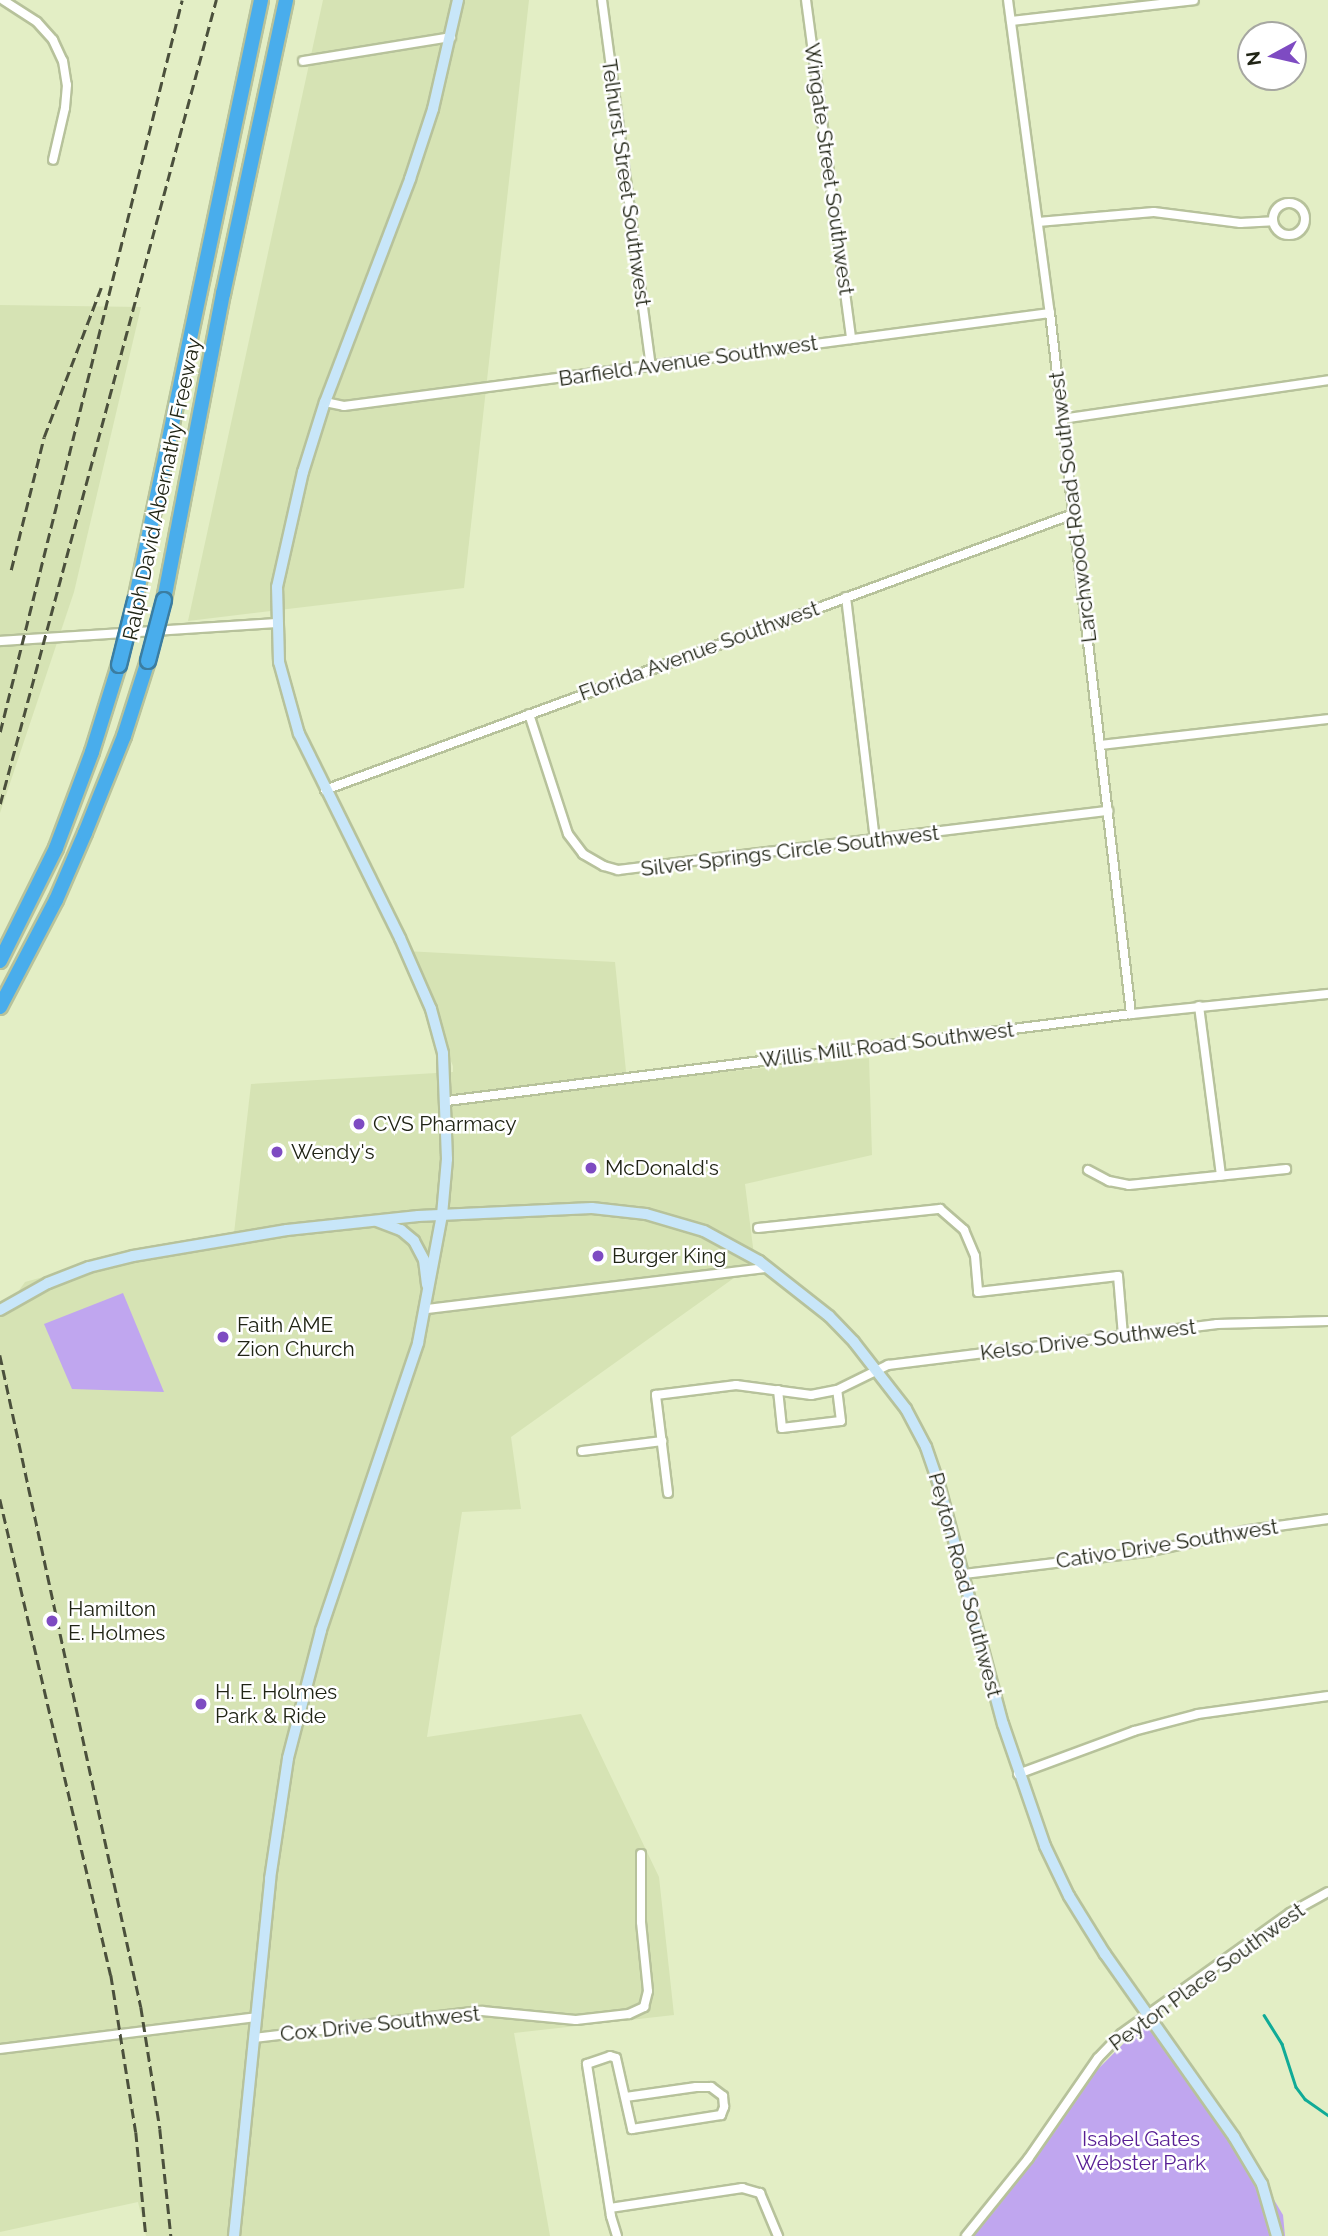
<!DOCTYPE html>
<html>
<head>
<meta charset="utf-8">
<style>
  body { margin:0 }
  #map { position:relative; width:1328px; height:2236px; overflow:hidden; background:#e3eec5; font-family:Raleway,sans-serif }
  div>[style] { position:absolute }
  .built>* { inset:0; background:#d6e3b4 }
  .green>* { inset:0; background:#c0a6ef }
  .stream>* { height:2.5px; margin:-1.25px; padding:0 1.25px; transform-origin:1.25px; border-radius:1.25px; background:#10ab97 }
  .roads { filter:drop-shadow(2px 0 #b7c29b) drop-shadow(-2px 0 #b7c29b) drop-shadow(0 2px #b7c29b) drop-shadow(0 -2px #b7c29b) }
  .street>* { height:8px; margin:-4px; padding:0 4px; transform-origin:4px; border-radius:4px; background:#fff }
  .street>.ring { margin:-4px; padding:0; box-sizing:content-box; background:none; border:8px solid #fff; border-radius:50% }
  .secondary>* { height:10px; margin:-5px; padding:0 5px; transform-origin:5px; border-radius:5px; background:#c8e6f9 }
  .highway>* { height:14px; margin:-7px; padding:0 7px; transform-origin:7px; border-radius:7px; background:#49adec }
  .rail>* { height:2.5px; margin-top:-1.25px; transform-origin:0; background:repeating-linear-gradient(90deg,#4b503c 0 10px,transparent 0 15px) }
  .bridges { filter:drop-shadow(2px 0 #3b7da1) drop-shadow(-2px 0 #3b7da1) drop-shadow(0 2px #3b7da1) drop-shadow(0 -2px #3b7da1) }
  .highway-bridge>* { height:14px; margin:-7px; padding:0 7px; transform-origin:7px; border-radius:7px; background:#49adec }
  .dots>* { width:19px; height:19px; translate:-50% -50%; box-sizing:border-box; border:4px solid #fff; border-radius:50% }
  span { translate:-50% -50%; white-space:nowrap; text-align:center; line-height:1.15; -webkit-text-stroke:5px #fff; paint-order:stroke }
  .street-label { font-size:21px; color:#202415 }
  .poi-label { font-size:21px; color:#202415 }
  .left { translate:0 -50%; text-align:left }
  .park-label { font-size:21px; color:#581e94 }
  .north { position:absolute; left:1237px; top:21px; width:70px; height:70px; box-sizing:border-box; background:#fff; border:2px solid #a6a7a1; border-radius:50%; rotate:262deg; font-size:19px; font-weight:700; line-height:28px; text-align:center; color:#202415 }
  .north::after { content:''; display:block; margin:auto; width:24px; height:32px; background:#7e4bc2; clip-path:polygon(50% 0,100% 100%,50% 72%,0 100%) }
</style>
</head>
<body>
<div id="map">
  <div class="built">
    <i style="clip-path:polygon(323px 0,529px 0,464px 588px,188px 621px)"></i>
    <i style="clip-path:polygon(0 305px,141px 307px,74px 592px,0 813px)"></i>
    <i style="clip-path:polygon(405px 951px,615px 962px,627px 1081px,869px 1058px,872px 1155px,745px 1184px,755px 1263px,511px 1437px,521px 1509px,462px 1512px,427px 1737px,581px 1714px,659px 1877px,674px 2015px,514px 2033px,550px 2236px,146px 2236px,138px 2202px,0 2232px,0 1317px,25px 1282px,123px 1255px,233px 1242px,251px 1084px,453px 1072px,453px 1066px)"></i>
  </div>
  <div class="green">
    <i style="clip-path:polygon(123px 1293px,164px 1392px,72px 1389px,44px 1324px)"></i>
    <i style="clip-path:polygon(1151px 2016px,1245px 2151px,1283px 2215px,1285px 2236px,967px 2236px,1090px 2077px)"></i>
  </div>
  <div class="stream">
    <i style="left:1264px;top:2015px;width:34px;rotate:58deg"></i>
    <i style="left:1282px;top:2044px;width:45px;rotate:72deg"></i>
    <i style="left:1296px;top:2087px;width:15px;rotate:53deg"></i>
    <i style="left:1305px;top:2099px;width:28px;rotate:35deg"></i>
  </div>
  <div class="roads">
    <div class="street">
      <i style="left:3px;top:0;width:40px;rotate:32.9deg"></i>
      <i style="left:37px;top:22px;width:24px;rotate:48deg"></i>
      <i style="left:53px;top:40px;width:23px;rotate:65deg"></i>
      <i style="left:63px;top:61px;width:24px;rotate:81deg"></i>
      <i style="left:67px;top:85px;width:23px;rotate:95deg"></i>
      <i style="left:65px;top:108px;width:53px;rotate:103deg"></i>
      <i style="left:602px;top:0;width:369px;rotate:82.4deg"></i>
      <i style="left:806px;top:0;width:342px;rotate:82.4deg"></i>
      <i style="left:1008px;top:0;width:316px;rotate:82.4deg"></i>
      <i style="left:1050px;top:313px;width:706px;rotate:83.41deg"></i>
      <i style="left:1011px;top:21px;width:184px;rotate:-6.5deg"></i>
      <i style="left:303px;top:61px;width:150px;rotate:-9.2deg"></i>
      <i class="ring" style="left:1273px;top:203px;width:24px;height:24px"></i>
      <i style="left:1038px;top:222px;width:116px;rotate:-4.9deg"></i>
      <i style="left:1154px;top:212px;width:87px;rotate:7.3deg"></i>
      <i style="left:1240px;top:223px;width:33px;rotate:-3deg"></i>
      <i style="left:325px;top:402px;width:19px;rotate:12deg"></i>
      <i style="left:344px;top:406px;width:712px;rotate:-7.5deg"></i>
      <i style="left:1062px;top:419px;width:269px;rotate:-8.3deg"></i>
      <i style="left:846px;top:597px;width:245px;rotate:83.2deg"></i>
      <i style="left:0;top:641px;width:277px;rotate:-3.7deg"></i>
      <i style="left:529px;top:714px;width:126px;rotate:72deg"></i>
      <i style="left:568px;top:834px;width:25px;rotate:53deg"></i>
      <i style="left:583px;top:854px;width:24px;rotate:30deg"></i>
      <i style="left:604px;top:866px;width:15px;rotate:16deg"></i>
      <i style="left:618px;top:870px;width:494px;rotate:-6.9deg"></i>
      <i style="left:1100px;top:745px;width:229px;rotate:-6.5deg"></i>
      <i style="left:325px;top:790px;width:797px;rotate:-20.25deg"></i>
      <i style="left:1199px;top:1006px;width:171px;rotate:82.6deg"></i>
      <i style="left:447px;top:1101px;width:690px;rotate:-7.25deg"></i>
      <i style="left:1131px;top:1014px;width:198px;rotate:-5.8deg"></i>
      <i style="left:1088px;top:1170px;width:24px;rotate:28deg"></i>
      <i style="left:1109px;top:1181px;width:20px;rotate:11deg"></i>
      <i style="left:1129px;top:1185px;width:158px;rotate:-5.8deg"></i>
      <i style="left:758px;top:1228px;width:183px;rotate:-6deg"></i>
      <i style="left:940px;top:1209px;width:32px;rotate:41deg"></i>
      <i style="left:964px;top:1230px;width:28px;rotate:67deg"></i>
      <i style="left:975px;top:1256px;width:36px;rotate:85deg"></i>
      <i style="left:978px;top:1292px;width:141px;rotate:-6.5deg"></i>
      <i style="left:1118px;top:1276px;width:59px;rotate:85.2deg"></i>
      <i style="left:427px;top:1309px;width:343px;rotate:-6.9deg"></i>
      <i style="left:778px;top:1390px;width:38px;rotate:84deg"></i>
      <i style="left:782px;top:1428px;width:59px;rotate:-6.8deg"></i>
      <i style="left:841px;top:1421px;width:31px;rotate:-97deg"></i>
      <i style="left:582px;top:1451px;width:81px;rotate:-7.1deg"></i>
      <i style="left:668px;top:1493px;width:99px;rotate:-97deg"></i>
      <i style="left:656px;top:1395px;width:81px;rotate:-7.1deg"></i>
      <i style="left:736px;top:1385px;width:76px;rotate:7.6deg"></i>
      <i style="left:811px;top:1395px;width:26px;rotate:-11deg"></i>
      <i style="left:837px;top:1390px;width:57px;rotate:-26.1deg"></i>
      <i style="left:888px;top:1365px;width:332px;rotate:-7.1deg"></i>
      <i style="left:1217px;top:1324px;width:111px;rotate:-1.5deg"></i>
      <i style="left:964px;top:1574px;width:183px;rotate:-6.9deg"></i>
      <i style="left:1146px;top:1552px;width:105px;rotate:-12.1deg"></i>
      <i style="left:1249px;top:1530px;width:80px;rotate:-7.9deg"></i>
      <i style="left:1018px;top:1774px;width:124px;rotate:-20.3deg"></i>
      <i style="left:1134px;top:1731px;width:66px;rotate:-14.9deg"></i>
      <i style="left:1198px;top:1714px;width:131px;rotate:-7.9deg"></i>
      <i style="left:254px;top:2038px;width:230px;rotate:-6.8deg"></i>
      <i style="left:482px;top:2011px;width:94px;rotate:5.5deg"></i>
      <i style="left:576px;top:2020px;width:53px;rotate:-6.5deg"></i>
      <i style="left:629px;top:2014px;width:17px;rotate:-25deg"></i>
      <i style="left:644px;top:2007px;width:16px;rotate:-76deg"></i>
      <i style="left:648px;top:1991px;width:69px;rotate:-95.8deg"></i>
      <i style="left:641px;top:1922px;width:68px;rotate:-90deg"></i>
      <i style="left:0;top:2049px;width:258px;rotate:-7.1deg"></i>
      <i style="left:610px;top:2208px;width:134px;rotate:-8.6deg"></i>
      <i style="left:742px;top:2188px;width:19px;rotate:16deg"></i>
      <i style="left:760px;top:2193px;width:47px;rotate:67.3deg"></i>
      <i style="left:617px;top:2236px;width:21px;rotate:-107deg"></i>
      <i style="left:611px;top:2216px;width:154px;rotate:-99deg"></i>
      <i style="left:587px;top:2064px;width:24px;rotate:-19deg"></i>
      <i style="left:610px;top:2056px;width:6px;rotate:18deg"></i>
      <i style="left:616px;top:2058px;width:73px;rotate:77.3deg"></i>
      <i style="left:632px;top:2129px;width:90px;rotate:-8.9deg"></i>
      <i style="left:721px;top:2115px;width:9px;rotate:-69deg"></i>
      <i style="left:724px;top:2107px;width:11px;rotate:-95deg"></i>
      <i style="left:723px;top:2096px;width:15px;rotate:-143deg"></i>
      <i style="left:711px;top:2087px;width:15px;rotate:180deg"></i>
      <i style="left:696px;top:2087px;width:71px;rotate:171.9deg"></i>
      <i style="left:966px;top:2236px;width:99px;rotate:-51.2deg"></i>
      <i style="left:1028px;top:2159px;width:123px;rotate:-55.3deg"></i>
      <i style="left:1098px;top:2058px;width:33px;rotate:-46deg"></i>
      <i style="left:1121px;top:2034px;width:208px;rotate:-35.6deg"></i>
      <i style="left:1290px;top:1913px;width:43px;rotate:-28.9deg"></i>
    </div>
    <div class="secondary">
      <i style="left:377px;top:1221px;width:26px;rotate:21deg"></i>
      <i style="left:401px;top:1230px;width:17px;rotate:40deg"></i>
      <i style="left:414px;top:1241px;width:21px;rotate:62deg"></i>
      <i style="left:424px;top:1260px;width:25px;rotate:83deg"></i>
      <i style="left:0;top:1310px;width:55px;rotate:-29.4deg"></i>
      <i style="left:48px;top:1283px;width:44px;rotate:-21.3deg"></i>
      <i style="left:89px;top:1267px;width:45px;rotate:-14deg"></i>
      <i style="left:133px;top:1256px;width:156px;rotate:-9.6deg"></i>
      <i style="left:287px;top:1230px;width:132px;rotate:-6.1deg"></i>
      <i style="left:418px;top:1216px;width:174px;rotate:-2.6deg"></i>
      <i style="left:592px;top:1208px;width:54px;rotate:6.3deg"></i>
      <i style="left:646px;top:1214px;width:60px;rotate:16.3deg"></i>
      <i style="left:704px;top:1231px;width:63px;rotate:28.6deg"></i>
      <i style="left:759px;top:1261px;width:89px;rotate:38.2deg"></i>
      <i style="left:829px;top:1316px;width:36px;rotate:46deg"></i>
      <i style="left:854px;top:1342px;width:85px;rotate:52.2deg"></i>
      <i style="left:906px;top:1409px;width:43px;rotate:62.2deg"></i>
      <i style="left:926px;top:1447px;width:39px;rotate:71deg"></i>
      <i style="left:939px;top:1484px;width:248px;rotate:75.1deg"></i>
      <i style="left:1003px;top:1724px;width:129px;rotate:71deg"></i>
      <i style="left:1045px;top:1846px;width:55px;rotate:64.4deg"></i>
      <i style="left:1069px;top:1896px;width:68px;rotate:58.2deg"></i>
      <i style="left:1105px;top:1954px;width:224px;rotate:54.8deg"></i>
      <i style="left:1234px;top:2137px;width:55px;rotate:59.2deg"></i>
      <i style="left:1262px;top:2184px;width:54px;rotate:73.9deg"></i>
      <i style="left:234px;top:2236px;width:359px;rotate:-84.2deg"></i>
      <i style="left:270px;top:1879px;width:122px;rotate:-81.5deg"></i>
      <i style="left:288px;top:1758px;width:132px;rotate:-75.5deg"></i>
      <i style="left:321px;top:1630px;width:303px;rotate:-71.3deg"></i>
      <i style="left:418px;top:1343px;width:130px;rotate:-79.4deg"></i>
      <i style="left:442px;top:1215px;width:56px;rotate:-84.9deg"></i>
      <i style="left:447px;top:1159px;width:106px;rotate:-92.2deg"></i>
      <i style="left:443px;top:1053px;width:46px;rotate:-105.3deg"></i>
      <i style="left:431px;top:1009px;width:77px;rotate:-113.6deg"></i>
      <i style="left:400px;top:938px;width:228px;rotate:-116.3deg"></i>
      <i style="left:299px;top:734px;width:75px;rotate:-105.5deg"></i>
      <i style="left:279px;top:662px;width:75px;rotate:-91.5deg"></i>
      <i style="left:277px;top:587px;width:118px;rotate:-77.3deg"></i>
      <i style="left:303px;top:472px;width:73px;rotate:-72.6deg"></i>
      <i style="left:325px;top:402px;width:239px;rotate:-69.1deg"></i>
      <i style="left:410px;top:179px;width:74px;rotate:-71.8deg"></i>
      <i style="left:433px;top:109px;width:112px;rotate:-77.1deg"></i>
    </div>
    <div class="highway">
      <i style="left:164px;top:600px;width:312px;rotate:-79.1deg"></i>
      <i style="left:223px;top:294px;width:301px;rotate:-77.9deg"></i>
      <i style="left:135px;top:601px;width:614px;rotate:-78.16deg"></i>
      <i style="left:0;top:961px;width:126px;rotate:-63.6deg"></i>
      <i style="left:56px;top:848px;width:103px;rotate:-69.4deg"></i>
      <i style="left:92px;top:752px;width:91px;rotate:-72.8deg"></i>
      <i style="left:0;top:1007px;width:121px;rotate:-62.4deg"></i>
      <i style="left:56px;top:900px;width:73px;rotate:-66.6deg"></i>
      <i style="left:85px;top:833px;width:105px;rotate:-68.1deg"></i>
      <i style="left:124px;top:736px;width:79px;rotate:-72.3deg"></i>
    </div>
  </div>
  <div class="rail">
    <i style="left:11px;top:570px;width:137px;rotate:-76.1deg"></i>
    <i style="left:44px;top:437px;width:160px;rotate:-69.1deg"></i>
    <i style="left:0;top:732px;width:754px;rotate:-76.04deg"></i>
    <i style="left:0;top:804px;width:833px;rotate:-74.96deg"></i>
    <i style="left:0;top:1355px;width:667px;rotate:77.8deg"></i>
    <i style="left:141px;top:2007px;width:123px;rotate:81.1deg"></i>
    <i style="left:160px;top:2129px;width:108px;rotate:84.1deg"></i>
    <i style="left:0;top:1499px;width:489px;rotate:76.9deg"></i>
    <i style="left:111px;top:1975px;width:159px;rotate:81deg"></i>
    <i style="left:136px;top:2132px;width:104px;rotate:84.5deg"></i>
  </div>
  <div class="bridges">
    <div class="highway-bridge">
      <i style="left:148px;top:661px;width:63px;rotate:-75.3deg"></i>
      <i style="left:119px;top:665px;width:66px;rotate:-76deg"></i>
    </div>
  </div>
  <div class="dots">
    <i style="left:359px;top:1124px;background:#7e4bc2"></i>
    <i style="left:277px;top:1152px;background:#7e4bc2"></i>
    <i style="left:591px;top:1168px;background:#7e4bc2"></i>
    <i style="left:598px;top:1256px;background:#7e4bc2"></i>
    <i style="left:223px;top:1337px;background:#7e4bc2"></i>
    <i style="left:52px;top:1621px;background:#7e4bc2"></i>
    <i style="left:201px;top:1704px;background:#7e4bc2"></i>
  </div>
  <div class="street-label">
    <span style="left:829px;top:169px;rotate:82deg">Wingate Street Southwest</span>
    <span style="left:626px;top:183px;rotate:82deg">Telhurst Street Southwest</span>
    <span style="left:688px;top:361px;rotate:-8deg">Barfield Avenue Southwest</span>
    <span style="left:162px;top:489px;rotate:-78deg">Ralph David Abernathy Freeway</span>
    <span style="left:1073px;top:507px;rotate:-97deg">Larchwood Road Southwest</span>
    <span style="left:699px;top:651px;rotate:-20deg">Florida Avenue Southwest</span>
    <span style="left:790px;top:851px;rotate:-7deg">Silver Springs Circle Southwest</span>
    <span style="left:887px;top:1045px;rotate:-7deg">Willis Mill Road Southwest</span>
    <span style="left:1088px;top:1340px;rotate:-7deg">Kelso Drive Southwest</span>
    <span style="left:1167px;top:1544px;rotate:-9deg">Cativo Drive Southwest</span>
    <span style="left:965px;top:1585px;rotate:75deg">Peyton Road Southwest</span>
    <span style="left:1207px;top:1977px;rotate:-36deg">Peyton Place Southwest</span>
    <span style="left:380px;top:2024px;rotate:-6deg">Cox Drive Southwest</span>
  </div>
  <div class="poi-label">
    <span class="left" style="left:373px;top:1124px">CVS Pharmacy</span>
    <span class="left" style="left:291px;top:1152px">Wendy's</span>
    <span class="left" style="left:605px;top:1168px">McDonald's</span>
    <span class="left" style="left:612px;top:1256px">Burger King</span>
    <span class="left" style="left:237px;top:1337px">Faith AME<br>Zion Church</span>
    <span class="left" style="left:68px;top:1621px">Hamilton<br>E. Holmes</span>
    <span class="left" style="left:215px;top:1704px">H. E. Holmes<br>Park &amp; Ride</span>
  </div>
  <div class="park-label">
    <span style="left:1141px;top:2151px">Isabel Gates<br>Webster Park</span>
  </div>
  <div class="north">N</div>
</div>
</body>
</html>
